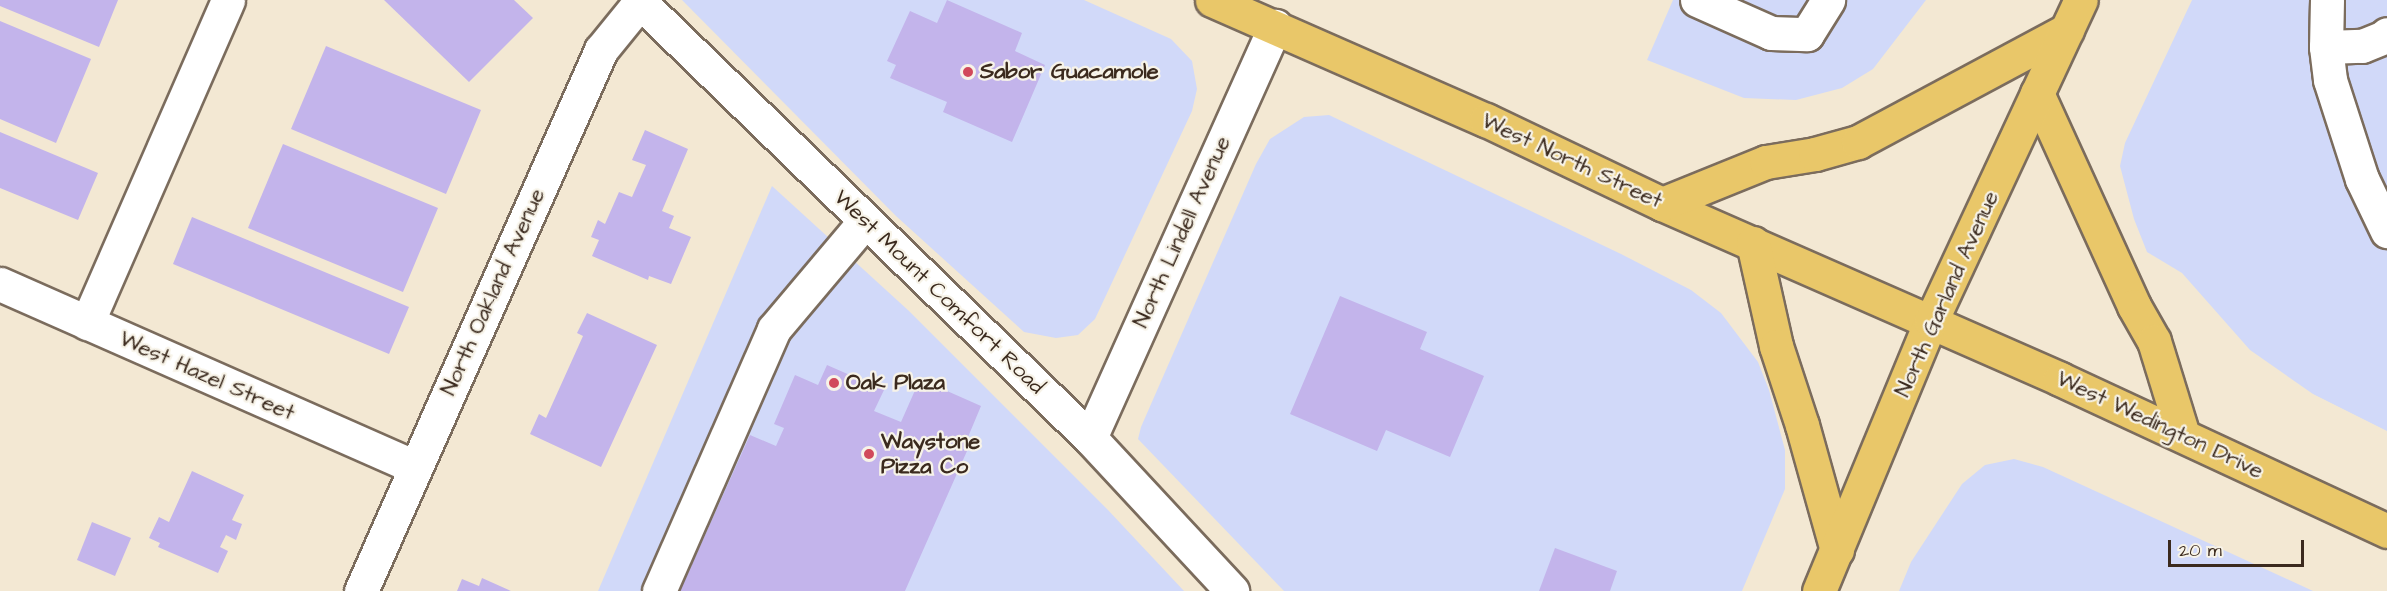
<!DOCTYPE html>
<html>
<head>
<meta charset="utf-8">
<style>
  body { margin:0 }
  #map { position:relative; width:2387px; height:591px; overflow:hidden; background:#f3e8d3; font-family:"Architects Daughter",sans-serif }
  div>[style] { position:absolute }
  .built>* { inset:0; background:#d1d9f9 }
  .building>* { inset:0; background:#c3b4eb }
  .roads { filter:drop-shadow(2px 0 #7b6c5d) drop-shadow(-2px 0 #7b6c5d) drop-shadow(0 2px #7b6c5d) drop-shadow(0 -2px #7b6c5d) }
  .minor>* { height:33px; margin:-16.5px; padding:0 16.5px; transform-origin:16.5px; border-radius:16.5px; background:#fff }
  .major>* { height:33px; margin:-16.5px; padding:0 16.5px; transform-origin:16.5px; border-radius:16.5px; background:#e9c769 }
  .dots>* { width:16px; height:16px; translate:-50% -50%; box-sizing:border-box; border:3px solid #f7f3e8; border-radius:50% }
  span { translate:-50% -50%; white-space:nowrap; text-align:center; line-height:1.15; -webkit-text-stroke:4.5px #f7f3e8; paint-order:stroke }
  .poi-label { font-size:22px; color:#3b2a1e; font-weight:700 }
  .left { translate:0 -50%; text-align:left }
  .street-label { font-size:22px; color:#3b2a1e }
  .scale { position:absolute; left:2168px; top:540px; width:136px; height:27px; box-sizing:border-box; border:3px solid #3b2a1e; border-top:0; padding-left:8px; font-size:18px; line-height:21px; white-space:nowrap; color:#3b2a1e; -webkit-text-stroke:4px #f7f3e8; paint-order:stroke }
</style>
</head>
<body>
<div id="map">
  <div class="built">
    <i style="clip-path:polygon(682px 0,1084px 0,1171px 39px,1192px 61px,1197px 89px,1192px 111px,1095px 319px,1078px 335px,1056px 338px,1024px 332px,896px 216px)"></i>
    <i style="clip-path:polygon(1673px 0,1926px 0,1873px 69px,1842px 88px,1796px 100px,1744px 98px,1647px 60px)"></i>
    <i style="clip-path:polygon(2192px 0,2387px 0,2387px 431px,2313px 394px,2250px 350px,2182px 273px,2147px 252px,2134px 219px,2120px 166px,2125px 143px)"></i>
    <i style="clip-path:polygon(1329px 115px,1621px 254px,1691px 290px,1721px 313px,1758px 362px,1769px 390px,1785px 450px,1785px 489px,1742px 591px,1284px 591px,1138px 439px,1141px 427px,1256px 164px,1270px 139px,1304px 117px)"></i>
    <i style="clip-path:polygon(772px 186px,909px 311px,1108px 510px,1184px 591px,598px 591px)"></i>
    <i style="clip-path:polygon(2014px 459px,2043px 467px,2313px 591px,1899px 591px,1911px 562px,1962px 484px,1985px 465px)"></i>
  </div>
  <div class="building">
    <i style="clip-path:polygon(0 0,118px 0,99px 47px,0 6px)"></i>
    <i style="clip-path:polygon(384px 0,514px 0,533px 18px,469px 82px)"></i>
    <i style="clip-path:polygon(947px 0,1022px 33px,1015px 51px,1045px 65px,1012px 142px,943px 112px,947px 102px,890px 78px,896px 65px,887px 61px,910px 11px,937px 23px)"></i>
    <i style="clip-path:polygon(0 21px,91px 59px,56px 143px,0 119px)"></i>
    <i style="clip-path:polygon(326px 46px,481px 110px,446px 194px,291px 129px)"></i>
    <i style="clip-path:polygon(645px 130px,688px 149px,662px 211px,674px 216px,669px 228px,691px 237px,671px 284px,649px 276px,648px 280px,592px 256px,599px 240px,591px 237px,598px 220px,605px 224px,619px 192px,632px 197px,646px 165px,632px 160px)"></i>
    <i style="clip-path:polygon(0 132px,98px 173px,78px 220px,0 188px)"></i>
    <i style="clip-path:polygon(283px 144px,438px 208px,403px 292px,248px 228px)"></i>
    <i style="clip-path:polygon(192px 217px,409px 307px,389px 354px,173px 264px)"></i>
    <i style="clip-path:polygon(1340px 296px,1427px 332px,1420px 349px,1484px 376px,1450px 457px,1386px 430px,1377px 451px,1290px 414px)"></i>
    <i style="clip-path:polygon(587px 313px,657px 345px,601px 467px,530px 434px,539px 414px,546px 418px,583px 336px,577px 333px)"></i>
    <i style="clip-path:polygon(827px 365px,884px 390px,874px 411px,901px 422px,920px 379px,981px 406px,963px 449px,967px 451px,905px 591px,680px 591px,750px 435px,776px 446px,784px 428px,774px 424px,795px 375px,818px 385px)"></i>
    <i style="clip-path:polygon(192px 471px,244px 495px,232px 520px,242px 524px,236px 540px,226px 535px,220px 547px,228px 551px,218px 573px,158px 547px,160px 543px,149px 538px,159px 517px,169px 522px)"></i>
    <i style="clip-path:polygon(92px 522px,131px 538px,115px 576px,77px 560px)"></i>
    <i style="clip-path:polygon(1555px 548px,1617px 571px,1610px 591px,1539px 591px)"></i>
    <i style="clip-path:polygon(482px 578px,511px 591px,457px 591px,462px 579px,479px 586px)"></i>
  </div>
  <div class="roads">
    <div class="minor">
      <i style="left:638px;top:0;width:629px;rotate:44.1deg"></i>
      <i style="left:1090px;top:438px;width:209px;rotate:47.1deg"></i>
      <i style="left:1697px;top:0;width:81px;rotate:24deg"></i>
      <i style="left:1771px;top:33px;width:36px;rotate:2deg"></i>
      <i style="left:1807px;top:34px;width:40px;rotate:-58deg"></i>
      <i style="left:2327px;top:0;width:47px;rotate:91.2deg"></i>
      <i style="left:2326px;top:47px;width:33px;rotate:83deg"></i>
      <i style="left:2330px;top:80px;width:104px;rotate:72.1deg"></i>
      <i style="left:2362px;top:179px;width:58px;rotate:64.3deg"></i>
      <i style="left:2326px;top:47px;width:36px;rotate:-2deg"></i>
      <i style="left:2362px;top:46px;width:24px;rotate:-22deg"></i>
      <i style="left:2384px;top:37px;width:4px;rotate:-45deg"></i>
      <i style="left:0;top:284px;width:454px;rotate:23.8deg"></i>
      <i style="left:87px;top:323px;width:352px;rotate:-66.4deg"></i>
      <i style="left:1090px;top:438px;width:452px;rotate:-65.8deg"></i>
      <i style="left:361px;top:591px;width:592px;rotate:-66.08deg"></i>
      <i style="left:601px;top:50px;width:62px;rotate:-50.9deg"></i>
      <i style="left:659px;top:591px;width:286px;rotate:-66.3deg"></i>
      <i style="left:774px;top:329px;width:141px;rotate:-49.9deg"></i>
    </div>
    <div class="major">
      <i style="left:1212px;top:0;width:299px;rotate:23.7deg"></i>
      <i style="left:1486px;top:120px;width:195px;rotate:25.5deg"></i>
      <i style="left:1662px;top:204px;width:435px;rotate:23.7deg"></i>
      <i style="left:2060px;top:379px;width:361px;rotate:24.9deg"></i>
      <i style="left:2037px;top:93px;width:234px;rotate:65.5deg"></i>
      <i style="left:2134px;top:306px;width:40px;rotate:60.3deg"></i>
      <i style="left:2154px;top:341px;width:98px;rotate:72.9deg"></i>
      <i style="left:1662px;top:204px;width:112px;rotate:-22deg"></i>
      <i style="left:1766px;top:162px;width:50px;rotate:-9.3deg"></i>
      <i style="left:1815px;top:154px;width:45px;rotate:-15.6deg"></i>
      <i style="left:1858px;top:142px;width:237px;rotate:-28.2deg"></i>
      <i style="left:1753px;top:243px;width:106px;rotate:77.4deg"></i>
      <i style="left:1776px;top:346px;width:83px;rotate:71.8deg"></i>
      <i style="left:1802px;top:425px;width:130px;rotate:74.4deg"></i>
      <i style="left:1819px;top:591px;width:292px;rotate:-67.5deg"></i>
      <i style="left:1931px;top:321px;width:354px;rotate:-65deg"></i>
    </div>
  </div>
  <div class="dots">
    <i style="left:968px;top:72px;background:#d1495b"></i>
    <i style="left:834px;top:383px;background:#d1495b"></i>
    <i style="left:869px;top:454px;background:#d1495b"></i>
  </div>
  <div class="poi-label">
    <span class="left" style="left:980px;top:72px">Sabor Guacamole</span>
    <span class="left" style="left:846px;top:383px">Oak Plaza</span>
    <span class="left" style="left:881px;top:454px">Waystone<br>Pizza Co</span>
  </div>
  <div class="street-label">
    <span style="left:1572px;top:161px;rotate:25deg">West North Street</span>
    <span style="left:1182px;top:232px;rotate:-66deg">North Lindell Avenue</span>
    <span style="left:493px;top:292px;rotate:-66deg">North Oakland Avenue</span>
    <span style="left:939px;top:292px;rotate:44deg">West Mount Comfort Road</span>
    <span style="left:1947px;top:294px;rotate:-66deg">North Garland Avenue</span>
    <span style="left:207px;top:376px;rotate:24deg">West Hazel Street</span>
    <span style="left:2160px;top:425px;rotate:25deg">West Wedington Drive</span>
  </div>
  <div class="scale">20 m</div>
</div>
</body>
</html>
